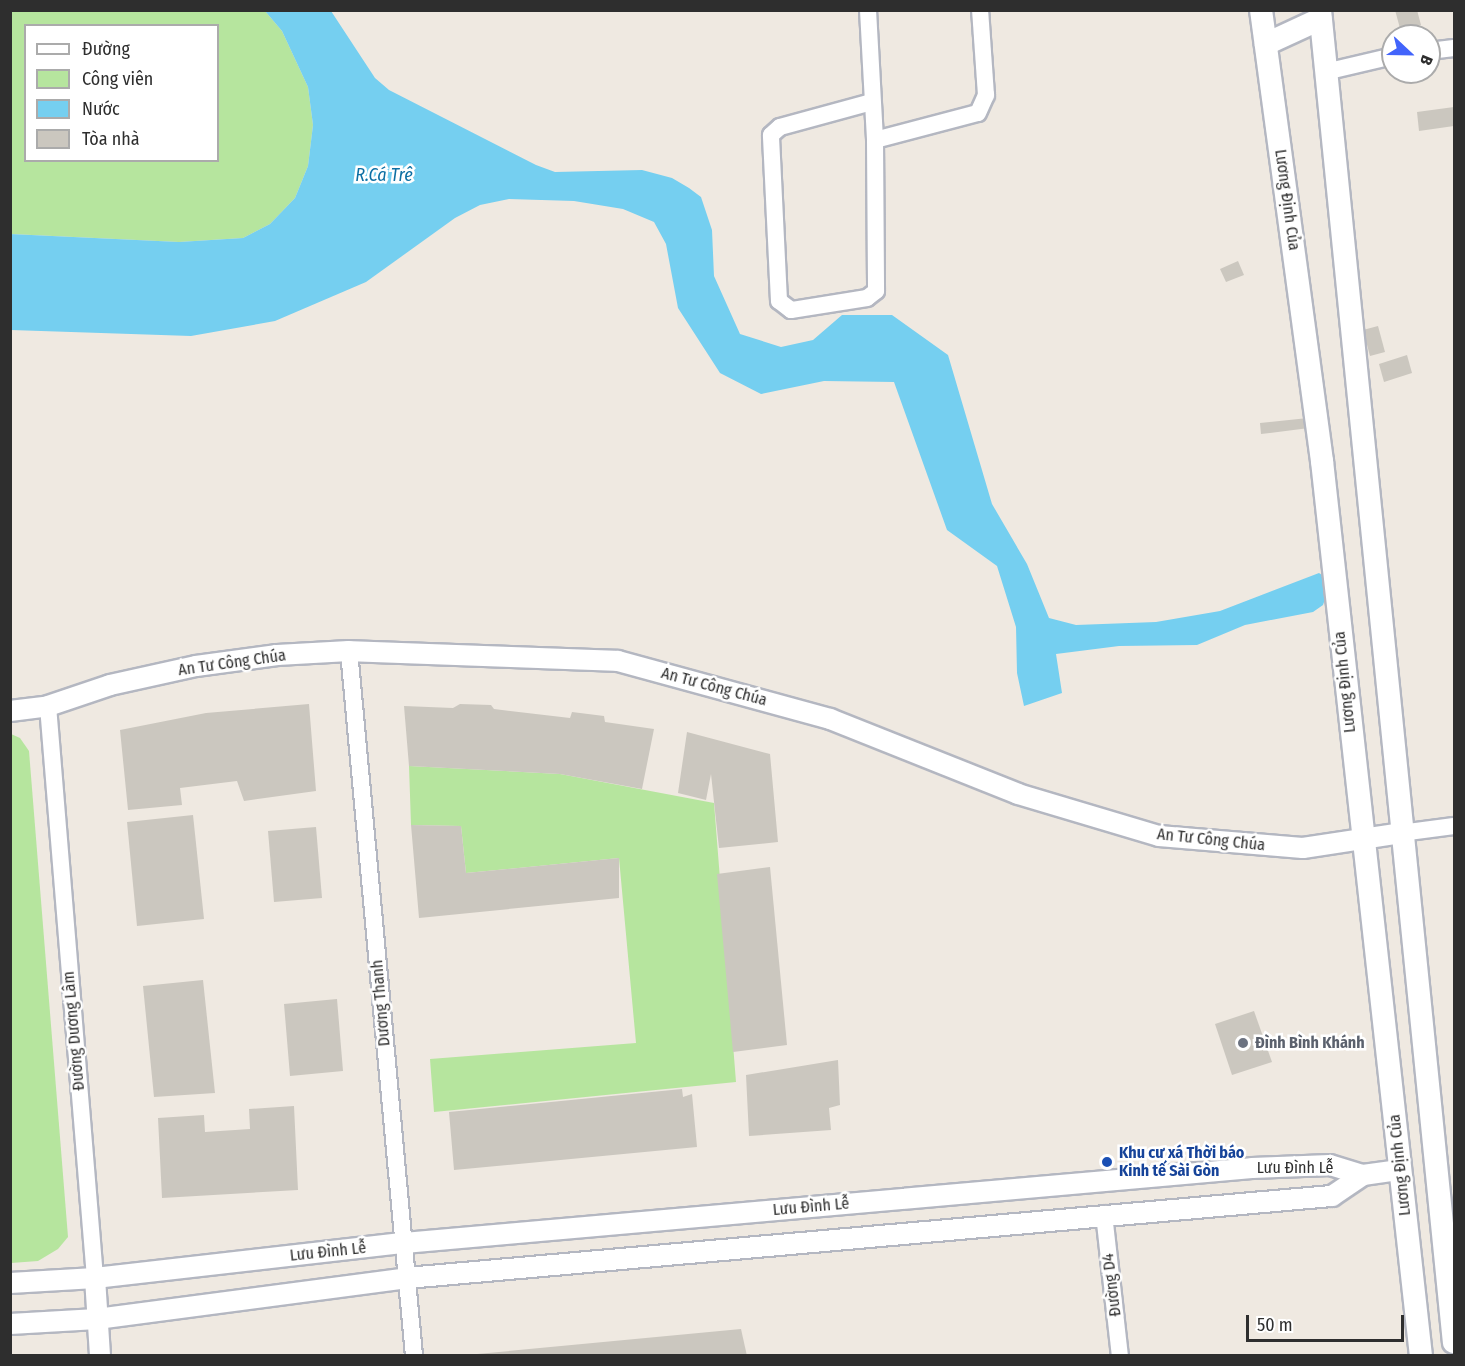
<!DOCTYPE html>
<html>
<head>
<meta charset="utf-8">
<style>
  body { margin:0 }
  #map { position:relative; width:1465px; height:1366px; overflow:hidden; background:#efe9e1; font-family:"Fira Sans Condensed",sans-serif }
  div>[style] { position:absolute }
  .green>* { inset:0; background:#b6e59e }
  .water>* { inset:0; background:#75cff0 }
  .building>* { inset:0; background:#cbc7bf }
  .roads { filter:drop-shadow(2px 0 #b4b7c1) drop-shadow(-2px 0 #b4b7c1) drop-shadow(0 2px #b4b7c1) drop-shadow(0 -2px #b4b7c1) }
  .minor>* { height:16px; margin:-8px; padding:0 8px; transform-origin:8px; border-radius:8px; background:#fff }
  .tertiary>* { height:20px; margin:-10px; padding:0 10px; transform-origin:10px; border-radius:10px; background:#fff }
  .secondary>* { height:22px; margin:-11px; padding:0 11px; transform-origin:11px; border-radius:11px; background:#fff }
  .dots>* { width:16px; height:16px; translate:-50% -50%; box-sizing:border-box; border:3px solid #fff; border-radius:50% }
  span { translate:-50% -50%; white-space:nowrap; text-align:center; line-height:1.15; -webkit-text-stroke:5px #fff; paint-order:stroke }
  .street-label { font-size:16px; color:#2e2e2e }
  .worship-label { font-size:16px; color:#5b616d; font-weight:700 }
  .left { translate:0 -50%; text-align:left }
  .transit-label { font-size:16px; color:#164399; font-weight:700 }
  .water-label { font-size:18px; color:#0d6fa3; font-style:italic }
  .frame { position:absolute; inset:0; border:12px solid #2e2e2e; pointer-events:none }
  .legend { position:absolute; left:24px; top:24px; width:195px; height:138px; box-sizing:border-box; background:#fff; border:2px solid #ababab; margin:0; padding:8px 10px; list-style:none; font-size:18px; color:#2e2e2e }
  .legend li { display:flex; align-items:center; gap:12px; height:30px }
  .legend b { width:30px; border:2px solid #ababab }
  .north { position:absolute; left:1381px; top:24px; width:60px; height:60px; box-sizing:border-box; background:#fff; border:2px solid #ababab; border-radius:50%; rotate:112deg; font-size:16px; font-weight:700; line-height:24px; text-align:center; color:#2e2e2e }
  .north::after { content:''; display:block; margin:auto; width:21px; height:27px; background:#4264fb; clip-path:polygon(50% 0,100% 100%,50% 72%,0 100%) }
  .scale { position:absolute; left:1246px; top:1315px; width:158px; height:27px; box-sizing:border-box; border:3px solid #2e2e2e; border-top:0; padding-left:8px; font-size:18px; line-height:21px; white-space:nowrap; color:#2e2e2e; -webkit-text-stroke:4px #fff; paint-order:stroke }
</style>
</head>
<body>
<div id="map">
  <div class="green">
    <i style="clip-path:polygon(evenodd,11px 11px,265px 11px,282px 31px,308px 87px,313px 125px,308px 166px,295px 198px,270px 224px,243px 238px,179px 242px,11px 234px,11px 11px,26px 26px,218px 26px,218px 160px,26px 160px,26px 26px)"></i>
    <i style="clip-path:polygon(11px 734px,20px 738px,29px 751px,68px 1237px,58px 1249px,38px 1261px,11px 1263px)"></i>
    <i style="clip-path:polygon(409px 766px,560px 774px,714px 803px,736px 1082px,434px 1112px,430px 1059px,636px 1043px,619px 858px,466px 873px,461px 826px,411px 825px)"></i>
  </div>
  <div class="water">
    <i style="clip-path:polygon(265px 11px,331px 11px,375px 78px,389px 90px,536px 165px,555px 172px,642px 170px,672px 178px,689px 188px,701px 197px,712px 230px,714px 276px,740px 334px,781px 347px,813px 340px,842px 315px,892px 315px,948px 355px,992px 504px,1027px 564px,1049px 618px,1076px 625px,1156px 622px,1220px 611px,1319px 573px,1331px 581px,1323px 605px,1313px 612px,1245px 625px,1197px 645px,1119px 646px,1056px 654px,1062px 693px,1024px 706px,1017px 673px,1016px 627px,997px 566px,947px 530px,894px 382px,824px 381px,761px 394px,720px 373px,678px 308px,666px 244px,654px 222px,623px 209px,574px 201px,509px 199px,480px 205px,455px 218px,366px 282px,275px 321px,191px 336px,11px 330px,10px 234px,179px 242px,243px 238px,270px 224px,295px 198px,308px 166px,313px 125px,308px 87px,282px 31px)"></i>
  </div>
  <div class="building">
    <i style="clip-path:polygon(1395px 10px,1417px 10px,1421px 25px,1401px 32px)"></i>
    <i style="clip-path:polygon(1454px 107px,1454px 126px,1419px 131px,1417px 112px)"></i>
    <i style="clip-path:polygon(1238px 261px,1244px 275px,1226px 282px,1220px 269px)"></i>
    <i style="clip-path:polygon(1378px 326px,1385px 352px,1370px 356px,1363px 330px)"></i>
    <i style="clip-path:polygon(1407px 355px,1412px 373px,1384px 382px,1379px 364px)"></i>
    <i style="clip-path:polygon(1308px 418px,1309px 428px,1261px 434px,1260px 423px)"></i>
    <i style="clip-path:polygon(309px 704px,316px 791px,244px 801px,237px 781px,180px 788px,182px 805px,128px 810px,120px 730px,206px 713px)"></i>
    <i style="clip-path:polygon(460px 704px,491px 705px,494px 709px,570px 718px,572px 712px,604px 716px,605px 722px,654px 729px,642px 789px,560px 774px,409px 766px,404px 706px,453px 708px)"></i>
    <i style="clip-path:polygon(687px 732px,770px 754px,778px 842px,719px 848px,711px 774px,706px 800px,678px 793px)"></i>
    <i style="clip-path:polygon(193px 815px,204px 919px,137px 926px,127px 822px)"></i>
    <i style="clip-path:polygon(411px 825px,461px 826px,466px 873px,619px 858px,619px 898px,419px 918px)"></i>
    <i style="clip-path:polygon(316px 827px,322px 898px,274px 902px,268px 831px)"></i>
    <i style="clip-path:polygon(770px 867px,787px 1045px,733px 1052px,717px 874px)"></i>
    <i style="clip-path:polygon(203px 980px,215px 1093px,154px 1097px,143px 986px)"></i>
    <i style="clip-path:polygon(337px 999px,343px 1071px,290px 1076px,284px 1004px)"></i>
    <i style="clip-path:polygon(1254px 1011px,1272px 1062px,1232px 1075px,1215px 1024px)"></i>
    <i style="clip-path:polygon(838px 1060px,840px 1105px,829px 1108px,831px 1130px,749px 1136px,746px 1075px)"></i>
    <i style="clip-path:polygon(682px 1089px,683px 1097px,692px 1094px,697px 1147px,454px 1170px,449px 1112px)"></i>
    <i style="clip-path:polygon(294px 1106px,298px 1190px,162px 1198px,158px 1118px,204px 1115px,205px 1132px,250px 1129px,249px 1109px)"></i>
    <i style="clip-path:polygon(741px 1329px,747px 1356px,477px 1356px,477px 1354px)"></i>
  </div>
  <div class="roads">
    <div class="minor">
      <i style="left:868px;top:10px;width:130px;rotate:86.9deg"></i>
      <i style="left:875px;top:140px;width:151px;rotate:89.6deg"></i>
      <i style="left:876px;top:291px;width:11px;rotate:142deg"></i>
      <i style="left:867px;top:298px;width:77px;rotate:171deg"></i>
      <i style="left:791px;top:310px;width:15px;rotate:-143deg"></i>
      <i style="left:779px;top:301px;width:166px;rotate:-92.8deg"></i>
      <i style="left:771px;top:135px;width:12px;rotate:-42deg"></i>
      <i style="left:780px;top:127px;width:95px;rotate:-15.2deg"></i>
      <i style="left:1429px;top:51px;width:25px;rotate:-7deg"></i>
      <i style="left:1325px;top:72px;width:70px;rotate:-13.2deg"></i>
      <i style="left:875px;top:140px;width:106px;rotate:-14.7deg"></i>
      <i style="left:978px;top:113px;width:20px;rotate:-66deg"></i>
      <i style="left:986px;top:95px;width:85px;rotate:-94deg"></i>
      <i style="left:349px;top:651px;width:708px;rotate:84.73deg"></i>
      <i style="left:48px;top:706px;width:574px;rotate:85.3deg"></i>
      <i style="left:1401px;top:833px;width:53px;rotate:-7.5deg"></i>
      <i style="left:1104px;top:1214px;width:143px;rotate:83.6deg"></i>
    </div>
    <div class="tertiary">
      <i style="left:10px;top:711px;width:38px;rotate:-7deg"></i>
      <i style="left:48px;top:706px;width:65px;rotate:-18.7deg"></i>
      <i style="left:110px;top:685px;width:88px;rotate:-12.5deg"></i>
      <i style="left:196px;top:666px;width:82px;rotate:-7.7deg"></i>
      <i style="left:277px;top:655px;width:72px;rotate:-3.2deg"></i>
      <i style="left:349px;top:651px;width:269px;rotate:2.1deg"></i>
      <i style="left:618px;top:661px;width:220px;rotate:15.3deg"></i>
      <i style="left:830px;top:719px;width:202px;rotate:21.7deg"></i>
      <i style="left:1018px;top:794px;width:147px;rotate:16.6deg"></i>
      <i style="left:1159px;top:836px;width:144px;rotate:4.8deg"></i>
      <i style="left:1303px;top:848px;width:99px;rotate:-8.7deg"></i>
      <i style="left:95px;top:1278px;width:78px;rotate:86.3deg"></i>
      <i style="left:10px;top:1283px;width:85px;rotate:-3.4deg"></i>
      <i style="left:95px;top:1278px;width:311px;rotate:-6.5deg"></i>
      <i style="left:404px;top:1243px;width:851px;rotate:-5.05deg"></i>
      <i style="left:1252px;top:1168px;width:78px;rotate:-2.2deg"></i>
      <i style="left:1330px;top:1165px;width:34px;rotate:17deg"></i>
      <i style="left:1363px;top:1175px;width:37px;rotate:-8deg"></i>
      <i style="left:10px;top:1324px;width:87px;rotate:-3.3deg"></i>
      <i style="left:97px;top:1319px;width:313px;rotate:-7.5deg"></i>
      <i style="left:407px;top:1278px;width:929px;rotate:-5.07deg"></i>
      <i style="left:1332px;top:1196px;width:37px;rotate:-34deg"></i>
    </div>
    <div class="secondary">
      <i style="left:1261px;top:10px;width:455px;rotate:82.3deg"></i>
      <i style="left:1322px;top:461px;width:900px;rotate:83.69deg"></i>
      <i style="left:1320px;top:10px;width:1339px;rotate:84.26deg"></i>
      <i style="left:1266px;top:44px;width:60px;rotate:-24.8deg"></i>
    </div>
  </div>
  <div class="dots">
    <i style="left:1243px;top:1043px;background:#6b7280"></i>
    <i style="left:1107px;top:1162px;background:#1a4fb4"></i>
  </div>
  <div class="street-label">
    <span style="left:1287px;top:200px;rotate:82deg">Lương Định Của</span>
    <span style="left:232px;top:663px;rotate:-8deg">An Tư Công Chúa</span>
    <span style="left:1345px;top:682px;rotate:-96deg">Lương Định Của</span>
    <span style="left:714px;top:687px;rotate:15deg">An Tư Công Chúa</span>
    <span style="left:1211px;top:840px;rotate:6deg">An Tư Công Chúa</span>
    <span style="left:381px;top:1003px;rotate:-95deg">Dương Thanh</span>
    <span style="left:74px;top:1031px;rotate:-95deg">Đường Dương Lâm</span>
    <span style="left:1400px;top:1165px;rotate:-96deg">Lương Định Của</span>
    <span style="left:1295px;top:1168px">Lưu Đình Lễ</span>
    <span style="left:811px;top:1207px;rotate:-5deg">Lưu Đình Lễ</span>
    <span style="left:328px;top:1252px;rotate:-6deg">Lưu Đình Lễ</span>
    <span style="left:1112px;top:1285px;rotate:-97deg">Đường D4</span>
  </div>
  <div class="worship-label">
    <span class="left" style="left:1255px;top:1043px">Đình Bình Khánh</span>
  </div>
  <div class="transit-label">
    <span class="left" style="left:1119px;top:1162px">Khu cư xá Thời báo<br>Kinh tế Sài Gòn</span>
  </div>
  <div class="water-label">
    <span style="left:384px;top:175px">R.Cá Trê</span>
  </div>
  <div class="frame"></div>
  <ul class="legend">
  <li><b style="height:8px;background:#fff"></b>Đường</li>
  <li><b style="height:16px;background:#b6e59e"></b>Công viên</li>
  <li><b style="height:16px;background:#75cff0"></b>Nước</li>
  <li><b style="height:16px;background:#cbc7bf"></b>Tòa nhà</li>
  </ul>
  <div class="north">B</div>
  <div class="scale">50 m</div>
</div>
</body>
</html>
